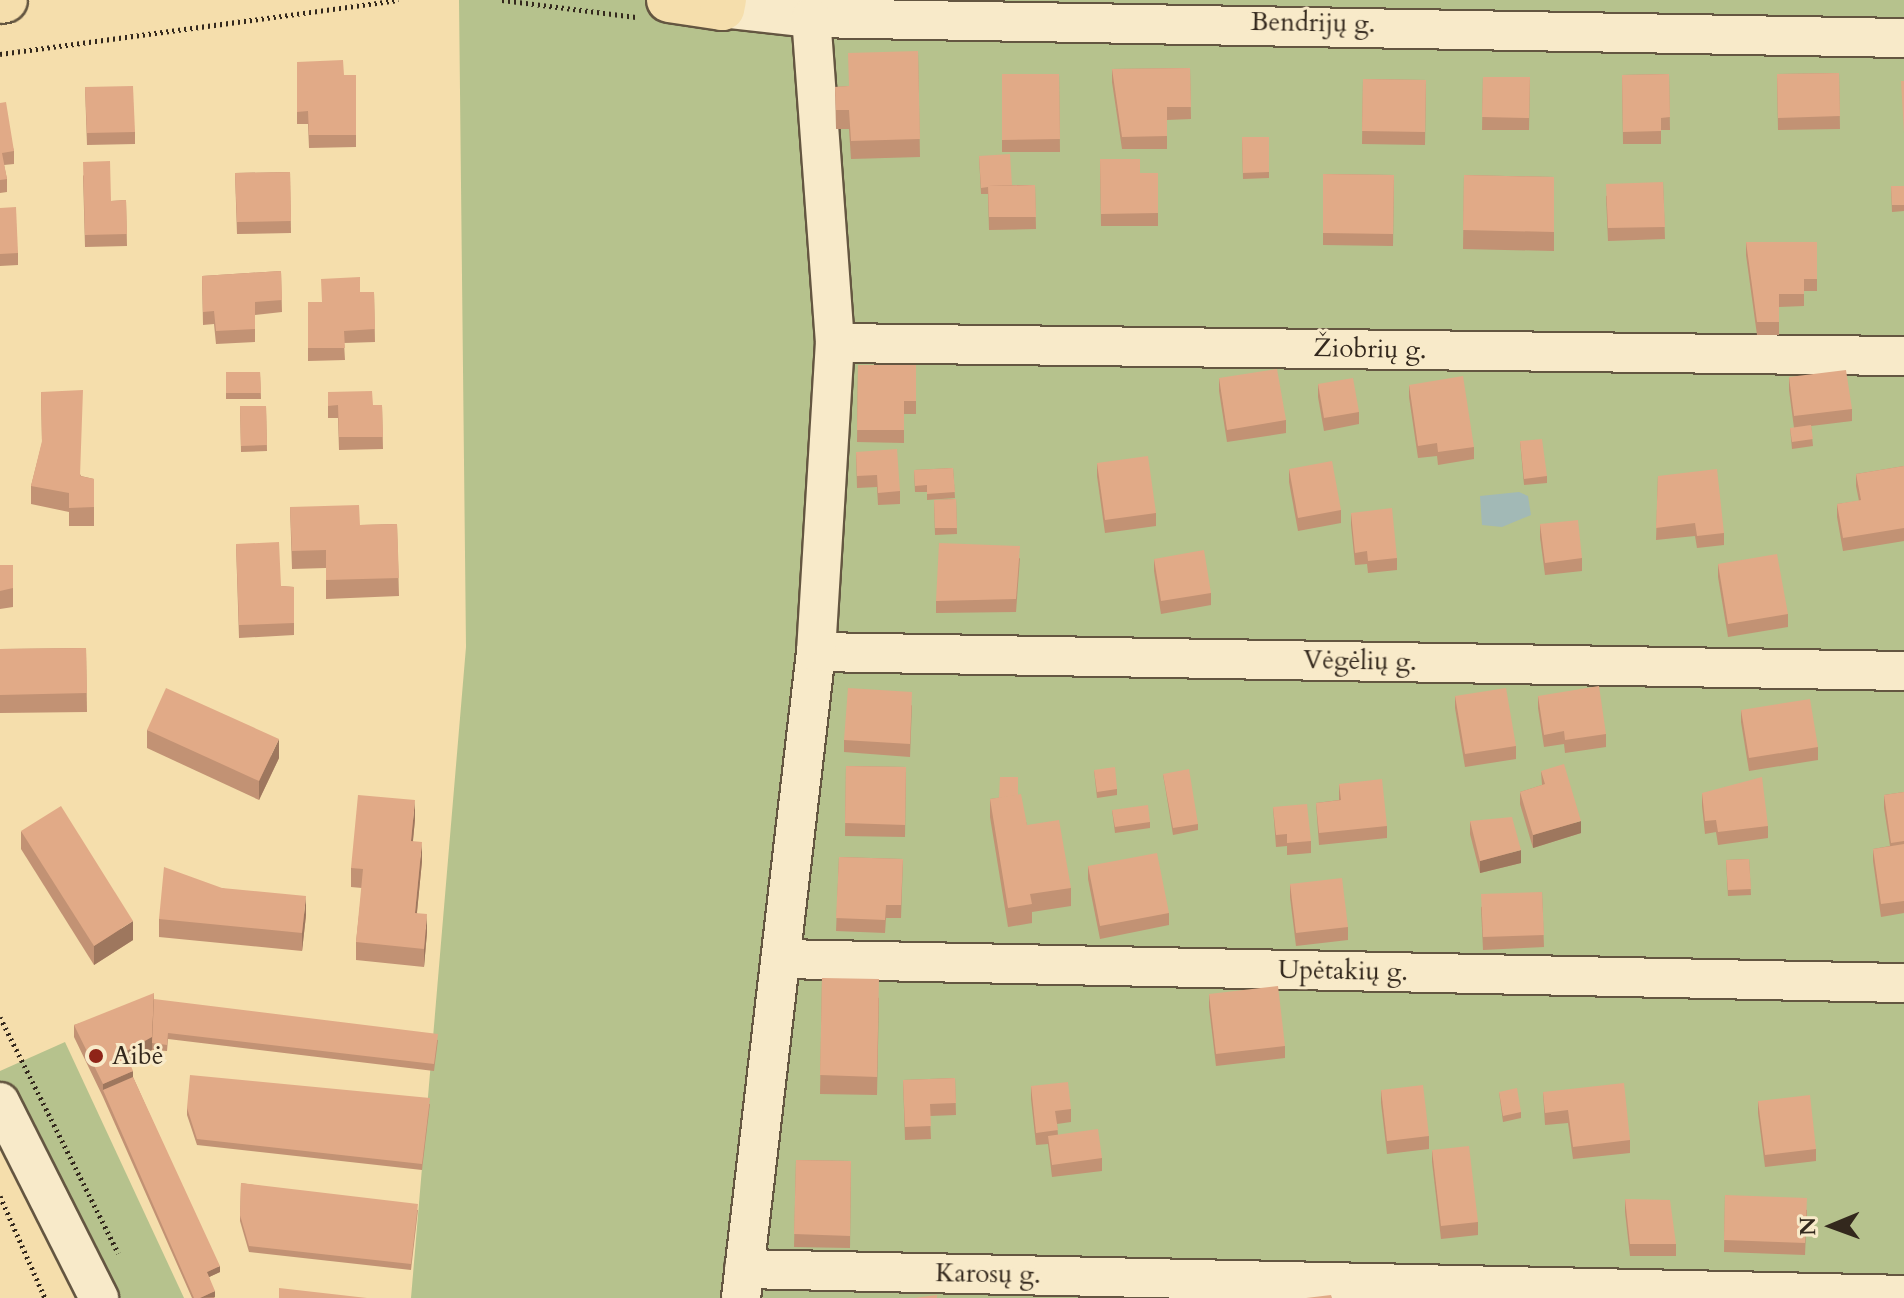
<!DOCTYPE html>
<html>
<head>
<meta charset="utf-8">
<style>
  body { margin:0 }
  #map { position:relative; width:1904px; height:1298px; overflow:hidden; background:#f5deac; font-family:Cardo,serif }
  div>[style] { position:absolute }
  .green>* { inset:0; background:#b6c28d }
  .water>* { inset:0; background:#a2b9b6 }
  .path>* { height:5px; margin-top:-2.5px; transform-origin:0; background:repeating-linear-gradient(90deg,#33281d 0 2px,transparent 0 6px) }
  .roads { filter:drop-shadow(2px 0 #645641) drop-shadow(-2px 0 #645641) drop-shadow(0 2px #645641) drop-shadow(0 -2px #645641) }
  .minor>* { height:38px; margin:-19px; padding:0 19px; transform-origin:19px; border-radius:19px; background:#f8eac9 }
  .major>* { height:44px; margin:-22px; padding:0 22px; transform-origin:22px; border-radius:22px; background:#f5deac }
  .wall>* { inset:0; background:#c29274 }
  .shaded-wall>* { inset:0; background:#9e775e }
  .building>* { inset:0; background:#e1aa87 }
  .dots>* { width:22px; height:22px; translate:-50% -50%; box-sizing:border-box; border:4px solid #f8eac9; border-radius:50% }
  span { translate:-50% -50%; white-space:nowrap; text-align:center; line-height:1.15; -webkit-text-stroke:6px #f8eac9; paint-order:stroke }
  .street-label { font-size:26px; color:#33281d }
  .poi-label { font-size:26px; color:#33281d }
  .left { translate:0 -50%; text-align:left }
  .north { position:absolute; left:1792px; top:1186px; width:80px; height:80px; -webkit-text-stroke:6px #f8eac9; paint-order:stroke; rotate:269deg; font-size:22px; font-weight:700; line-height:32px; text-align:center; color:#33281d }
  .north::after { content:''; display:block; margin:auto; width:28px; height:36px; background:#33281d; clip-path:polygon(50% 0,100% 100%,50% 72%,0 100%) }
</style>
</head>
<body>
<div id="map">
  <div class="green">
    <i style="clip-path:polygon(459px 0,1904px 0,1904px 1298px,411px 1298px,466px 647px)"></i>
    <i style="clip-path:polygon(65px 1042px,184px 1298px,99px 1298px,0 1102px,0 1071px)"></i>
  </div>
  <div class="water">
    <i style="clip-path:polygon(1519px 492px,1528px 496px,1531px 515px,1502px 527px,1482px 525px,1480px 496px)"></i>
  </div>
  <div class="path">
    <i style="left:502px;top:0;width:135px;rotate:7.2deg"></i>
    <i style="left:0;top:54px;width:402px;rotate:-7.7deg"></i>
    <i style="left:0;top:1017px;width:264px;rotate:63.4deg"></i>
    <i style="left:0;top:1196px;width:111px;rotate:66.2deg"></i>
  </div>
  <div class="roads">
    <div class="minor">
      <i style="left:722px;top:8px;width:90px;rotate:6.4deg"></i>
      <i style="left:811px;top:18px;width:1093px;rotate:1.05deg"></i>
      <i style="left:835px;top:343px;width:1069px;rotate:0.7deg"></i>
      <i style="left:816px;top:652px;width:1088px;rotate:1deg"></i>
      <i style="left:782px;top:959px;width:1122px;rotate:1.23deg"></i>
      <i style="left:0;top:1102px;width:220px;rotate:63.2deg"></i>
      <i style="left:744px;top:1269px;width:1160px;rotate:1.28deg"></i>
      <i style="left:741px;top:1298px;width:650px;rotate:-83.38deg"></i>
      <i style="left:816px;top:652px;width:310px;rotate:-86.5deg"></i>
      <i style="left:835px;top:343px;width:326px;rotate:-94.2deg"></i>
    </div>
    <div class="major">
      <i style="left:669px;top:0;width:54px;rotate:8.6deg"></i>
      <i style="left:722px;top:8px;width:8px;rotate:-76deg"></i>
      <i style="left:0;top:1px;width:5px;rotate:-11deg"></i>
    </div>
  </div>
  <div class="wall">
    <i style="clip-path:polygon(918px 51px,920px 157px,851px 159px,849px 129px,836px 129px,835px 87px,849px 86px)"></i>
    <i style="clip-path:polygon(297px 62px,344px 75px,356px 75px,356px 147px,309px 148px,308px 124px,297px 124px)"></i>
    <i style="clip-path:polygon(1190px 68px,1191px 119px,1167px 120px,1167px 149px,1122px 149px,1112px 82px,1112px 69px)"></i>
    <i style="clip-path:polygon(1839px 73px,1840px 129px,1778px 130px,1777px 74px)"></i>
    <i style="clip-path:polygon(1002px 74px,1059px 74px,1060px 152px,1002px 152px)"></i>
    <i style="clip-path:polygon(1669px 74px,1670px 130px,1661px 130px,1661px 144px,1623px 144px,1622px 75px)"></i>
    <i style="clip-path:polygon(1483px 77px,1530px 77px,1529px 130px,1482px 130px)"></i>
    <i style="clip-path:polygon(1363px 79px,1426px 80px,1425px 145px,1362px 144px)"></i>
    <i style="clip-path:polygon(85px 87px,135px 132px,135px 144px,87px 145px)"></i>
    <i style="clip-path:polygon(0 103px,14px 151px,14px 164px,4px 165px,7px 179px,7px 192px,0 193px)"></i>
    <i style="clip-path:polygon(1242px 137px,1269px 137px,1269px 178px,1243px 179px)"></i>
    <i style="clip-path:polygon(979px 156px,1012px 185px,1035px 185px,1036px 229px,989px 230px,988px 194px,981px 194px)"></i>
    <i style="clip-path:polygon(1100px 159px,1140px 173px,1158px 173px,1158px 226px,1101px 226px)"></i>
    <i style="clip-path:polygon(290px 172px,291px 233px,237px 234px,235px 173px)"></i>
    <i style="clip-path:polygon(1323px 174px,1394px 175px,1393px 246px,1323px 245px)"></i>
    <i style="clip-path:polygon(83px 175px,111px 201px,126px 200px,127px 246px,85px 247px)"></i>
    <i style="clip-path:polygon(1464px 175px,1554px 177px,1554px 251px,1463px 249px)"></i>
    <i style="clip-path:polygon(1663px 182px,1665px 239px,1608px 241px,1606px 196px)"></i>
    <i style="clip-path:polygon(1891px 186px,1904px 186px,1904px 211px,1892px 212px)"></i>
    <i style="clip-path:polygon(0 208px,18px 253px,18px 265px,0 266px)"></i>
    <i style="clip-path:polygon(1746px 242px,1817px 242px,1817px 291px,1804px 291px,1804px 306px,1779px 307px,1779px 335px,1757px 335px,1746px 255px)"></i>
    <i style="clip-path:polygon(281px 271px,282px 312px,255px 315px,255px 342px,216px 344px,214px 324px,203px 325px,202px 276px)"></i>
    <i style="clip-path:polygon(360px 292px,374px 292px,375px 342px,344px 343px,345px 360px,308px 361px,308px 302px,322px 302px)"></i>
    <i style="clip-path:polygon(858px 365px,916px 365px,916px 414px,904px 414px,904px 443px,857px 442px)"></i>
    <i style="clip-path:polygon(226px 372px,260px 372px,261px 399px,226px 399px)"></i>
    <i style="clip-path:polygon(1789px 377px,1852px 409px,1852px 421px,1811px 426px,1813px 446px,1792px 449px,1790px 428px,1794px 428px,1789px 390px)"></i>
    <i style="clip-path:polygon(1219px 378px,1286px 420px,1286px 433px,1227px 442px,1219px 391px)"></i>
    <i style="clip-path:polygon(1318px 384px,1359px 412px,1359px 424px,1324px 431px,1318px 397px)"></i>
    <i style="clip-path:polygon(1409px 385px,1474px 447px,1474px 459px,1438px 465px,1437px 456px,1418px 458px,1409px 397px)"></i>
    <i style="clip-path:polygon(41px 392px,81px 476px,94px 479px,94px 526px,69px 526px,69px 512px,31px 504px,31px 486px,42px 443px)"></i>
    <i style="clip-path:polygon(328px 392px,373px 405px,382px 405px,383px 449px,339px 450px,338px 418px,328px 418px)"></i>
    <i style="clip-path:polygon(240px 406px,266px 406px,267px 451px,241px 452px)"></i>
    <i style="clip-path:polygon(1520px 441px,1547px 476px,1547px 483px,1524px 485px)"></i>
    <i style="clip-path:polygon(856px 452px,900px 491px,900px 504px,878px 505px,877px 487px,857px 488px)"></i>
    <i style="clip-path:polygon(1097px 463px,1156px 513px,1156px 526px,1105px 533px,1097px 476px)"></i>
    <i style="clip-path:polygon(1904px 466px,1904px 541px,1843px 551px,1837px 517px,1837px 504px,1859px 501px,1856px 486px,1856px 474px)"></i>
    <i style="clip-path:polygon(953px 468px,955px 498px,927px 500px,927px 492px,915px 492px,914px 470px)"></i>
    <i style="clip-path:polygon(1289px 469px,1341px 510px,1341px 523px,1298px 531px,1289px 482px)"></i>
    <i style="clip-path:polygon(1658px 476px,1724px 533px,1724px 545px,1697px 548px,1695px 536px,1656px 540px)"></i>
    <i style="clip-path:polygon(956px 499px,957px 534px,935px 535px,934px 500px)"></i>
    <i style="clip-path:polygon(290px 507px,360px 525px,397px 524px,399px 596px,326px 599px,326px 568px,292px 569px)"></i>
    <i style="clip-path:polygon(1351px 513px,1397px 558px,1397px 570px,1368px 573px,1367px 564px,1355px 565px,1351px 525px)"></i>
    <i style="clip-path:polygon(1540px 524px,1582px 558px,1582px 571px,1545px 575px,1540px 537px)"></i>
    <i style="clip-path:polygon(236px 544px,281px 586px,294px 587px,294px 635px,239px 638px)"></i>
    <i style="clip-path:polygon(1020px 558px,1016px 612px,936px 613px,936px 601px)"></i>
    <i style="clip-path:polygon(1154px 559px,1211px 593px,1211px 605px,1161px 614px,1154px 571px)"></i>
    <i style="clip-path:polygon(1718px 564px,1788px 614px,1788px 627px,1728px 637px,1718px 577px)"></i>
    <i style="clip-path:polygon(0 565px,13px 565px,13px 607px,0 609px)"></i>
    <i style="clip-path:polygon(86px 648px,87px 712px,0 713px,0 649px)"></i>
    <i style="clip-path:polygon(1455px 696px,1516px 746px,1516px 759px,1465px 767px,1455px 708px)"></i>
    <i style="clip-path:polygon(1538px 696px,1606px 734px,1606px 747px,1565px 753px,1564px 744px,1544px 747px,1538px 708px)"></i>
    <i style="clip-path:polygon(912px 705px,910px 757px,844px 752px,844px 740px)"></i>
    <i style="clip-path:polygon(1741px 710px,1818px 747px,1818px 760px,1749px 771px,1741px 722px)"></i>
    <i style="clip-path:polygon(147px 730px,279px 758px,259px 800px,147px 748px)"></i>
    <i style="clip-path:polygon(846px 766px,906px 767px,905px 837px,845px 836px)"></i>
    <i style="clip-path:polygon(1094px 770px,1117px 789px,1117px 795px,1097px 798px)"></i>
    <i style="clip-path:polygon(1541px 771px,1581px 833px,1533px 848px,1520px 804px,1520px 792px,1542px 785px)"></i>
    <i style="clip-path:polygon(1163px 774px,1198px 824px,1198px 830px,1173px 835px)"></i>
    <i style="clip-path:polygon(1339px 784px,1387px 826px,1387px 838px,1319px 845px,1316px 803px,1339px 800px)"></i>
    <i style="clip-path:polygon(1904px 792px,1904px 913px,1881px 917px,1873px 861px,1873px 849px,1890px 846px,1884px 808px,1884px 795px)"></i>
    <i style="clip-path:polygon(1702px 793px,1768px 826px,1768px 838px,1718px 845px,1716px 832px,1705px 834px,1702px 806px)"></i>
    <i style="clip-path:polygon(1018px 795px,1027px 825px,1071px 888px,1071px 906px,1032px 912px,1032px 923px,1008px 927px,990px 817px,990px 799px)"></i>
    <i style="clip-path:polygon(1273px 807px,1311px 841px,1311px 853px,1287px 855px,1287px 846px,1276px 847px)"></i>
    <i style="clip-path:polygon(1112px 810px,1150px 822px,1150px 828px,1115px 833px)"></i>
    <i style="clip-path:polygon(415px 819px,413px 841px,422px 861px,417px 913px,427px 932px,424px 967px,356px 960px,356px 942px,362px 888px,351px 887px,351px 868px)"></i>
    <i style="clip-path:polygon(1470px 821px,1521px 863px,1480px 873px,1470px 834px)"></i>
    <i style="clip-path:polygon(21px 831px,133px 940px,94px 965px,21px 849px)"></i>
    <i style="clip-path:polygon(839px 857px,903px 859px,901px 918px,886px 918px,885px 933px,836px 931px)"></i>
    <i style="clip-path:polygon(1749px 859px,1751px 895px,1728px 896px,1726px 860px)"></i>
    <i style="clip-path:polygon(1088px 866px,1169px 913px,1169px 925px,1100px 939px,1088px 879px)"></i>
    <i style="clip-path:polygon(1290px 884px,1348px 927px,1348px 940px,1296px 946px,1290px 897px)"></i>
    <i style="clip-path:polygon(222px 888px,306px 915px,302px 951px,159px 937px,159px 919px)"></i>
    <i style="clip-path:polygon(1542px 892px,1544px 947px,1483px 950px,1481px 907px)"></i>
    <i style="clip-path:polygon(822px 978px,879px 998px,877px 1095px,820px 1094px)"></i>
    <i style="clip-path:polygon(1209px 994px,1285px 1046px,1285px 1058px,1216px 1066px,1209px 1007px)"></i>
    <i style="clip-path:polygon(154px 1000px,438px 1040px,434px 1071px,168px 1039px,167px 1051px,152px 1050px,129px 1062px,133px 1077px,220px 1272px,209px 1277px,215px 1297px,214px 1298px,192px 1298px,103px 1097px,74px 1037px,74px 1025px)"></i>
    <i style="clip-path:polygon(955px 1078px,956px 1115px,930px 1116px,931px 1139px,905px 1140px,903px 1080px)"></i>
    <i style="clip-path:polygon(1031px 1086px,1071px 1109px,1071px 1122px,1057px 1124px,1058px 1135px,1102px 1158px,1102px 1171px,1052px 1177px,1048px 1144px,1036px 1145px,1031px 1099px)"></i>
    <i style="clip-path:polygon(1381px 1090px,1429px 1136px,1429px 1149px,1387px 1154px,1381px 1103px)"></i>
    <i style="clip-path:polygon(1499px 1092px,1521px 1112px,1521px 1118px,1503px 1122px)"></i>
    <i style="clip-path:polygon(1543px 1092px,1630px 1140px,1630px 1153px,1573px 1159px,1568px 1123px,1545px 1125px)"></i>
    <i style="clip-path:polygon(1758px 1101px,1816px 1149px,1816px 1161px,1765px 1167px,1758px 1113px)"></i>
    <i style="clip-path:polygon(430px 1104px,422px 1170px,197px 1145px,187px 1115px,187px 1108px)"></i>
    <i style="clip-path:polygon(1432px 1150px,1478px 1222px,1478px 1235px,1441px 1239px,1432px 1162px)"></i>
    <i style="clip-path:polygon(796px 1160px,851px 1161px,850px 1248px,794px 1247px)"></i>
    <i style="clip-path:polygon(241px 1183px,418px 1210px,411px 1270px,249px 1252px,240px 1221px)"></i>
    <i style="clip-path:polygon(1725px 1195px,1807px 1210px,1805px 1255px,1724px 1252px)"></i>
    <i style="clip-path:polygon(1625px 1199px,1676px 1244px,1676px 1256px,1630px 1256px,1625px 1212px)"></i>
  </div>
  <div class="shaded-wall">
    <i style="clip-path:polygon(279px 739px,279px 758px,259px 800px,259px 781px)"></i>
    <i style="clip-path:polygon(415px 800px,415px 819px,411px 860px,411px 841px)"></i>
    <i style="clip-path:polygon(1581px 821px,1581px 833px,1533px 848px,1533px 835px)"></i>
    <i style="clip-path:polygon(422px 842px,422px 861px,415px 931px,415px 913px)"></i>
    <i style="clip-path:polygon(1521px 850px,1521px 863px,1480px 873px,1480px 861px)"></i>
    <i style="clip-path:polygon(306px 896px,306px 915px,302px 951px,302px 933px)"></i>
    <i style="clip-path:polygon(427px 914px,427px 932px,424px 967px,424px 949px)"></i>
    <i style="clip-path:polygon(133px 921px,133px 940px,94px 965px,94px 946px)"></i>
    <i style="clip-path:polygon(154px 993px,152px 1050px,125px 1064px,125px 1052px)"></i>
    <i style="clip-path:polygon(133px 1071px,133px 1083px,103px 1090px,103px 1084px)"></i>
    <i style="clip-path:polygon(220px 1266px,220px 1272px,207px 1278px,207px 1272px)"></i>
    <i style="clip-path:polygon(215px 1291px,215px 1297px,200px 1298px)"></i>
  </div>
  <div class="building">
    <i style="clip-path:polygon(918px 51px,920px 139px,851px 141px,849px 110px,836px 110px,835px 87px,849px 86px,848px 53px)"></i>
    <i style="clip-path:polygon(343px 60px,344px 75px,356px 75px,356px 135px,309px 135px,308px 111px,297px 112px,297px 62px)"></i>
    <i style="clip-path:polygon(1190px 68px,1191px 107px,1167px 107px,1167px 136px,1122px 137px,1112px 69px)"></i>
    <i style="clip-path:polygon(1839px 73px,1840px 116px,1778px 118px,1777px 74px)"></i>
    <i style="clip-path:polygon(1002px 74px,1059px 74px,1060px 139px,1002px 140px)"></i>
    <i style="clip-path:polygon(1669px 74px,1670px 117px,1661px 118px,1661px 131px,1623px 132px,1622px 75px)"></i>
    <i style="clip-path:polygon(1483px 77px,1530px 77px,1529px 118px,1482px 117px)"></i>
    <i style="clip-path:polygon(1363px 79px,1426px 80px,1425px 132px,1362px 131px)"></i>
    <i style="clip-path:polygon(1901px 81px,1904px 81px,1904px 133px)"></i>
    <i style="clip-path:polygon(133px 86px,135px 132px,87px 133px,85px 87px)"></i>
    <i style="clip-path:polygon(6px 102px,14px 151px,2px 153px,7px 179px,0 180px,0 103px)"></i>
    <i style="clip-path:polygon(1242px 137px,1269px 137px,1269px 172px,1243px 173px)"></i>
    <i style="clip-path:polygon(1010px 154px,1012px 185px,988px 186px,988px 187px,981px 188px,979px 156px)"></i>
    <i style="clip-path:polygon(1100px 159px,1140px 159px,1140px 173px,1158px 173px,1158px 213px,1101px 214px)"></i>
    <i style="clip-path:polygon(110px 161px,111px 201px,126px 200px,127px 234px,85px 235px,83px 162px)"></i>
    <i style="clip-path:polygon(290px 172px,291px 221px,237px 222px,235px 173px)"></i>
    <i style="clip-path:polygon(1323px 174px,1394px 175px,1393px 234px,1323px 233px)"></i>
    <i style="clip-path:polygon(1464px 175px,1554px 177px,1554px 232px,1463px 230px)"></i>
    <i style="clip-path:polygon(1663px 182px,1665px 227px,1608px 228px,1606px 184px)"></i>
    <i style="clip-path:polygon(1035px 185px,1036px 217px,989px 217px,988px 186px)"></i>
    <i style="clip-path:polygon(1891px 186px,1904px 186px,1904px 205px,1892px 205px)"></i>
    <i style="clip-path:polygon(16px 207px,18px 253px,0 254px,0 208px)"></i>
    <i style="clip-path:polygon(1746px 242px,1817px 242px,1817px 279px,1804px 279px,1804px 294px,1779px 294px,1779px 322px,1757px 322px)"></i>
    <i style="clip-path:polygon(281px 271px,282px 300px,255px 302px,255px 329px,216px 331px,214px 311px,203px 312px,202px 276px)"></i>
    <i style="clip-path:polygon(360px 277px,360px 292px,374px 292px,375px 329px,344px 331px,345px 348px,308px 348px,308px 302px,322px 302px,321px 279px)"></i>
    <i style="clip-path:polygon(858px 365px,916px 365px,916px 401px,904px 401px,904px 430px,857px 430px)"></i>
    <i style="clip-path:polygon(1277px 369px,1286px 420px,1227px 430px,1219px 378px)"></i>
    <i style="clip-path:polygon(1846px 370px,1852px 409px,1794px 416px,1789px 377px)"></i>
    <i style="clip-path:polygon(226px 372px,260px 372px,261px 393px,226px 393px)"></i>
    <i style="clip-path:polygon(1463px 376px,1474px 447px,1438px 452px,1437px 443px,1418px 446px,1409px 385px)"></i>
    <i style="clip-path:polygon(1353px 378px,1359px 412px,1324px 418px,1318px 384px)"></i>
    <i style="clip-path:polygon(83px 390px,80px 476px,94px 479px,94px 507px,69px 508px,69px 493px,31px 486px,42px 441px,41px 392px)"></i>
    <i style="clip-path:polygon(372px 391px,373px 405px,382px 405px,383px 437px,339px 437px,338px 405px,328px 406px,328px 392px)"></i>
    <i style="clip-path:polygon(240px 406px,266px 406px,267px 445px,241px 446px)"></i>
    <i style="clip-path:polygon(1811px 425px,1813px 439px,1792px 442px,1790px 428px)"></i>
    <i style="clip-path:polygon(1542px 439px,1547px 476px,1524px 479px,1520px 441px)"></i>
    <i style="clip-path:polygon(897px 449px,900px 491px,878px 493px,877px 475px,857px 476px,856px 452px)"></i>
    <i style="clip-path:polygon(1148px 456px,1156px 513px,1105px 520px,1097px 463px)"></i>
    <i style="clip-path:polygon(1332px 461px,1341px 510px,1298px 518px,1289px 469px)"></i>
    <i style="clip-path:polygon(1904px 466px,1904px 528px,1843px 538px,1837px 504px,1861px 500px,1856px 474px)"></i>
    <i style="clip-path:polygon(953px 468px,955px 492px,927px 494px,927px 485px,915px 486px,914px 470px)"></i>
    <i style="clip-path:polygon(1717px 469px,1724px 533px,1697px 536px,1695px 523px,1656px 528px,1658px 476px)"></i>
    <i style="clip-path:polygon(956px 499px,957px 528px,935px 528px,934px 500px)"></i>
    <i style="clip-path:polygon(359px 505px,360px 525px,397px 524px,399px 578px,326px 580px,326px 550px,292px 551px,290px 507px)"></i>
    <i style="clip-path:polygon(1392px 508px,1397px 558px,1368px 561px,1367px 551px,1355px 553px,1351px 513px)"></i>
    <i style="clip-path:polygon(1578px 520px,1582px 558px,1545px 563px,1540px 524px)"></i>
    <i style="clip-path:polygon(279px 542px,281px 586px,294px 587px,294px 623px,239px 625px,236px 544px)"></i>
    <i style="clip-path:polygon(939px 543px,1020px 546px,1016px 599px,936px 601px)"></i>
    <i style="clip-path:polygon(1204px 550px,1211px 593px,1161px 601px,1154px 559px)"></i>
    <i style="clip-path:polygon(1777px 554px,1788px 614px,1728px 624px,1718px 564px)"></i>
    <i style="clip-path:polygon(0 565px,13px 565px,13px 588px,0 591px)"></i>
    <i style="clip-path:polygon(86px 648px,87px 693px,0 695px,0 649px)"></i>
    <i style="clip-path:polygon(1599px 686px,1606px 734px,1565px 740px,1564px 731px,1544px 735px,1538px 696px)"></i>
    <i style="clip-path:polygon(166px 688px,279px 739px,259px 781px,147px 730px)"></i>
    <i style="clip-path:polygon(848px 688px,912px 692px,910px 744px,844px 740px)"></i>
    <i style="clip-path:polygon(1506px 688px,1516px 746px,1465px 754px,1455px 696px)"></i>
    <i style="clip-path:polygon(1810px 699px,1818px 747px,1749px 758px,1741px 710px)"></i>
    <i style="clip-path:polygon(1564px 764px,1581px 821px,1533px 835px,1520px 792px,1545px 784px,1541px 771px)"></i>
    <i style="clip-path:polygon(846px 766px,906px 767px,905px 825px,845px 823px)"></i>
    <i style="clip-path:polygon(1115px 767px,1117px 789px,1097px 792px,1094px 770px)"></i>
    <i style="clip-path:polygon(1189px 769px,1198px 824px,1173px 828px,1163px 774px)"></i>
    <i style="clip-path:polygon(1000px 777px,1018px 777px,1018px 795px,999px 798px)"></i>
    <i style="clip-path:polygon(1762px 777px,1768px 826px,1718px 832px,1716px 820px,1705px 821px,1702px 793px)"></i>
    <i style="clip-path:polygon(1382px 779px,1387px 826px,1319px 833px,1316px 803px,1341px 800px,1339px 784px)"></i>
    <i style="clip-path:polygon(1904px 792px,1904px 841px,1891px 843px,1884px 795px)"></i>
    <i style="clip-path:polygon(1021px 794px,1027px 825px,1059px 820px,1071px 888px,1030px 894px,1032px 904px,1008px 908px,990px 799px)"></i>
    <i style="clip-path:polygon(358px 795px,415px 800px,411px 841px,422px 842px,415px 913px,427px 914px,424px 949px,356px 942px,363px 869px,351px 868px)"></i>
    <i style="clip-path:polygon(1307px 804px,1311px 841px,1287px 843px,1287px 834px,1276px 835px,1273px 807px)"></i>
    <i style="clip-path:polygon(1148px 805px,1150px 822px,1115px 827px,1112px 810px)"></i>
    <i style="clip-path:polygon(61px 806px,133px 921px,94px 946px,21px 831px)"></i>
    <i style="clip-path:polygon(1512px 817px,1521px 850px,1480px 861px,1470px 821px)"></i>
    <i style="clip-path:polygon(1904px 844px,1904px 901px,1881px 904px,1873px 849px)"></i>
    <i style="clip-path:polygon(1157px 853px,1169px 913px,1100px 926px,1088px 866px)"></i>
    <i style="clip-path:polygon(839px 857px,903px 859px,901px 905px,886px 905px,885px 920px,836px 918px)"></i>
    <i style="clip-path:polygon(1749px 859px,1751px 889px,1728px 890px,1726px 860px)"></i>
    <i style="clip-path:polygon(164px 867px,222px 888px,306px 896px,302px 933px,159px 919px)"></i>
    <i style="clip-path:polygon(1342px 878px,1348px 927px,1296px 933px,1290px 884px)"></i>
    <i style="clip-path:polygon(1542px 892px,1544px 935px,1483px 937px,1481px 894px)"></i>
    <i style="clip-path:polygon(822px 978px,879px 979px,877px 1077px,820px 1075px)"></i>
    <i style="clip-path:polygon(1278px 986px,1285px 1046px,1216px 1054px,1209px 994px)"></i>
    <i style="clip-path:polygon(154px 993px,152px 1037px,125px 1052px,133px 1071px,103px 1084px,74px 1025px)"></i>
    <i style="clip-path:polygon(154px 999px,438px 1034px,434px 1064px,168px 1033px,167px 1045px,152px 1043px)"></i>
    <i style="clip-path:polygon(190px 1075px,430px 1098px,422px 1164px,197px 1139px,187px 1108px)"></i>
    <i style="clip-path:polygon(133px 1077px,220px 1266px,207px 1272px,215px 1291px,200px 1298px,194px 1298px,103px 1090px)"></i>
    <i style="clip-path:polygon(955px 1078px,956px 1103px,930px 1104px,931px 1126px,905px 1127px,903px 1080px)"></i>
    <i style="clip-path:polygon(1068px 1082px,1071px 1109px,1055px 1111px,1058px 1130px,1036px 1133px,1031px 1086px)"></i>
    <i style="clip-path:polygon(1624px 1083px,1630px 1140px,1573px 1147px,1568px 1110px,1545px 1113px,1543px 1092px)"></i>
    <i style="clip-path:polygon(1423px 1085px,1429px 1136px,1387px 1141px,1381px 1090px)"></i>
    <i style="clip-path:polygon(1517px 1088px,1521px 1112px,1503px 1116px,1499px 1092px)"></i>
    <i style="clip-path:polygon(1810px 1095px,1816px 1149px,1765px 1155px,1758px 1101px)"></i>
    <i style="clip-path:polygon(1098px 1129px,1102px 1158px,1052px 1165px,1048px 1136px)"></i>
    <i style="clip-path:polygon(1469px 1146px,1478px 1222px,1441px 1226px,1432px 1150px)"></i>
    <i style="clip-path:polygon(796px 1160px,851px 1161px,850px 1236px,794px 1234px)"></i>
    <i style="clip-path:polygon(241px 1183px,418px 1204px,411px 1264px,249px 1246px,240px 1215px)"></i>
    <i style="clip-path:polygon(1725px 1195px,1807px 1198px,1805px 1243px,1724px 1240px)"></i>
    <i style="clip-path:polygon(1625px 1199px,1670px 1200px,1676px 1244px,1630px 1244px)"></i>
    <i style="clip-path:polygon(279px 1288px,367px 1298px,279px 1298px)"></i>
    <i style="clip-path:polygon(937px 1295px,937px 1298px,914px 1298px)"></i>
    <i style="clip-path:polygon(1331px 1295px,1332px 1298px,1306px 1298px)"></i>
  </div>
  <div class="dots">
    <i style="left:96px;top:1056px;background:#8f2418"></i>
  </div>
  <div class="street-label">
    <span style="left:1313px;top:23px;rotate:1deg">Bendrijų g.</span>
    <span style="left:1370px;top:349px;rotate:1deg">Žiobrių g.</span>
    <span style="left:1360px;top:661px;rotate:1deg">Vėgėlių g.</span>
    <span style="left:1343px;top:971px;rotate:1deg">Upėtakių g.</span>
    <span style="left:988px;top:1274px;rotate:1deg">Karosų g.</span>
  </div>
  <div class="poi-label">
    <span class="left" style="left:112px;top:1056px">Aibė</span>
  </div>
  <div class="north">N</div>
</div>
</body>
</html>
